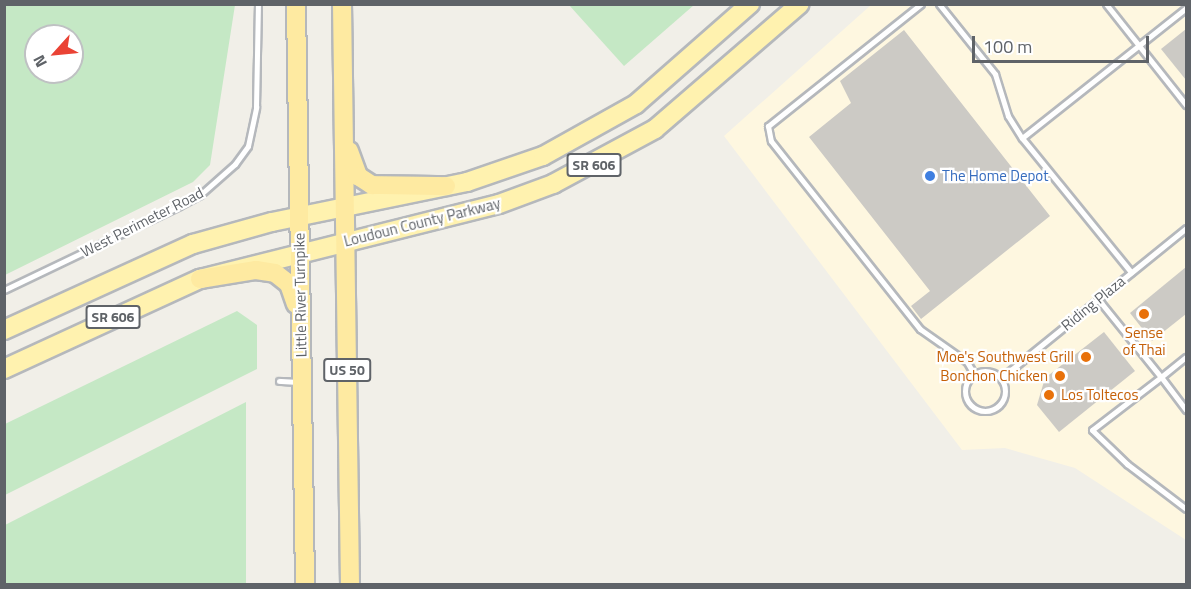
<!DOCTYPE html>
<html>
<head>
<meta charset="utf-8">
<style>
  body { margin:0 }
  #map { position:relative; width:1191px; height:589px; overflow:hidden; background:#f1efe8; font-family:"Titillium Web",sans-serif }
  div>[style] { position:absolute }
  .commercial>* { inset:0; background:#fef7e0 }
  .green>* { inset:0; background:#c5e8c5 }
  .building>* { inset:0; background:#cccac5 }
  .roads { filter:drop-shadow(2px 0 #b5b8bc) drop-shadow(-2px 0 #b5b8bc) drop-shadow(0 2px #b5b8bc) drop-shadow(0 -2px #b5b8bc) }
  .service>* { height:5px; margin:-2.5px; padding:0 2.5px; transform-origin:2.5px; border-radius:2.5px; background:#fff }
  .service>.ring { margin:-2.5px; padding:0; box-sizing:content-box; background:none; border:5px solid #fff; border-radius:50% }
  .primary>* { height:18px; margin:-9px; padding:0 9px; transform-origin:9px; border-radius:9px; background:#fff2af }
  .trunk>* { height:18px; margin:-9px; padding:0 9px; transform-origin:9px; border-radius:9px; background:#feeaa1 }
  .dots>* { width:16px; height:16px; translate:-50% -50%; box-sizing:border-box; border:3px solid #fff; border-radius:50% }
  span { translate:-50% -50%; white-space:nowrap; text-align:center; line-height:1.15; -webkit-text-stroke:4.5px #fff; paint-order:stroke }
  .shield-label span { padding:2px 4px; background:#fff; border:2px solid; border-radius:4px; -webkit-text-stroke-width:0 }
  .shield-label { font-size:14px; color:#5f6368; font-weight:700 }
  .shop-label { font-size:15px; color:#366cbe }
  .left { translate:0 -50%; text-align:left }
  .street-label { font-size:15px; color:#5f6368 }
  .food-label { font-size:15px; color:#c56008 }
  .right { translate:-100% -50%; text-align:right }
  .frame { position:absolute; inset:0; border:6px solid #5f6368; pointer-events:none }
  .north { position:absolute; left:24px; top:24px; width:60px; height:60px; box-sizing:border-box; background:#fff; border:2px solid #bfc1c3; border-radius:50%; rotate:243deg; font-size:16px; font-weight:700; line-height:24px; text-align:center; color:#5f6368 }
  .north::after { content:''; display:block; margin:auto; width:21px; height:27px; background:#ea4335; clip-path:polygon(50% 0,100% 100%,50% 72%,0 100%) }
  .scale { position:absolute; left:972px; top:36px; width:177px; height:27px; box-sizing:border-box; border:3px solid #5f6368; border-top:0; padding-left:8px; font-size:18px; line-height:21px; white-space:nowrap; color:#5f6368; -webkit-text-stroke:4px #fff; paint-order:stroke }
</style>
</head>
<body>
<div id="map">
  <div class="commercial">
    <i style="clip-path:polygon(871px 5px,1186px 5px,1186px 540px,1075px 468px,1005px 448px,962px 450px,724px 136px)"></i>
  </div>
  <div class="green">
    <i style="clip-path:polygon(evenodd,5px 4px,235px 5px,210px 165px,193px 182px,5px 275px,5px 4px,36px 36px,72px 36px,72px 72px,36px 72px,36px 36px)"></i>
    <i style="clip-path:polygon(569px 5px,694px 5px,624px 66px)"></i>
    <i style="clip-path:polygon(237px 311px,257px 325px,257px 369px,5px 495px,5px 424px)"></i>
    <i style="clip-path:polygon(246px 402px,246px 584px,5px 584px,5px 525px)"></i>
  </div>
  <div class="building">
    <i style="clip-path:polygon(1186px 29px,1186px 80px,1161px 49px)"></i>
    <i style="clip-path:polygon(904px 30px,1050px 216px,921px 319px,911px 306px,930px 291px,809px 137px,851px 103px,840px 81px)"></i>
    <i style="clip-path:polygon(1186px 267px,1186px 314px,1152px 341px,1130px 313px)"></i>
    <i style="clip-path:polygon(1104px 332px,1135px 371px,1059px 432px,1037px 405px,1045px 378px)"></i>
  </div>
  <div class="roads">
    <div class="service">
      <i style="left:921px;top:4px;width:196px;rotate:141.4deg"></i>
      <i style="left:768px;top:126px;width:15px;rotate:79deg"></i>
      <i style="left:771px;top:141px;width:240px;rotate:51.6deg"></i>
      <i style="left:920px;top:329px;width:57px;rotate:35.1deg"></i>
      <i style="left:967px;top:362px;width:14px;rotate:60deg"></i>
      <i style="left:939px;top:4px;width:90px;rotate:51.3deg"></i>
      <i style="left:995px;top:74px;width:44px;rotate:72.8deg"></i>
      <i style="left:1008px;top:116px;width:26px;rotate:58deg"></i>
      <i style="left:1022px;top:138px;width:173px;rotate:50.9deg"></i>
      <i style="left:1106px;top:4px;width:129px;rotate:51.6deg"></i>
      <i style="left:1022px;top:138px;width:209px;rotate:-38.4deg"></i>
      <i style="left:4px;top:290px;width:194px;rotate:-25.6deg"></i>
      <i style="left:179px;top:206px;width:24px;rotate:-28deg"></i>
      <i style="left:200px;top:195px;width:47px;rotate:-41.5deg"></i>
      <i style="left:235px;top:164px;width:22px;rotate:-54deg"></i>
      <i style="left:248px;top:146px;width:40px;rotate:-78deg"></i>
      <i style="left:256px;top:107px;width:103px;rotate:-88.9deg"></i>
      <i style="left:1098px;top:299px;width:100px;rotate:51.1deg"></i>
      <i style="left:1161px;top:377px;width:32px;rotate:-39deg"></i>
      <i class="ring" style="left:965px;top:371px;width:35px;height:35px"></i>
      <i style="left:1001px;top:378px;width:238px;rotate:-39deg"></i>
      <i style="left:279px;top:381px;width:21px;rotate:3deg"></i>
      <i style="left:1186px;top:410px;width:41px;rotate:-127.1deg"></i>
      <i style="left:1161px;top:377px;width:87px;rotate:142.5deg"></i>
      <i style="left:1092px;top:430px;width:49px;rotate:44.2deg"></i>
      <i style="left:1127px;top:464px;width:74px;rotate:37.3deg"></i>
    </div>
    <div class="primary">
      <i style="left:4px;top:330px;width:208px;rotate:-24.5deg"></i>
      <i style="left:193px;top:244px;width:82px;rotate:-15.6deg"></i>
      <i style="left:272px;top:222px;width:199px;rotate:-11.6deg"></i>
      <i style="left:467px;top:182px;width:80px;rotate:-18.9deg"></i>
      <i style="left:543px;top:156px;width:107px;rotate:-29.2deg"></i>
      <i style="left:636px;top:104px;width:152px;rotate:-41.3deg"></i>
      <i style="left:4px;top:369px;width:216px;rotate:-24.7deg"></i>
      <i style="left:200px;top:279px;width:308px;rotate:-14.1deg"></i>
      <i style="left:499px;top:204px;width:58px;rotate:-20.3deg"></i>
      <i style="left:553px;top:184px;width:116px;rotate:-28.3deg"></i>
      <i style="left:655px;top:129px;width:191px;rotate:-40.8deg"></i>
    </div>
    <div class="trunk">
      <i style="left:296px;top:4px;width:580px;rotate:89.11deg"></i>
      <i style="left:342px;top:4px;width:580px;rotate:89.21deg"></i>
      <i style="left:349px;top:151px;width:27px;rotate:70deg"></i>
      <i style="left:358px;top:176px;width:17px;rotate:33deg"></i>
      <i style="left:372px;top:185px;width:74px;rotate:0.8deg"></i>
      <i style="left:200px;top:279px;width:57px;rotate:-9.1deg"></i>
      <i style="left:256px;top:270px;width:19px;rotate:9deg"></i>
      <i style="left:275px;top:273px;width:18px;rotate:38deg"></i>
      <i style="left:289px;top:284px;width:21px;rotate:71deg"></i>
    </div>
  </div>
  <div class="dots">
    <i style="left:930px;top:176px;background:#3f7fe0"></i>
    <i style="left:1144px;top:314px;background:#e8710a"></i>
    <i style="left:1086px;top:357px;background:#e8710a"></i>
    <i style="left:1060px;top:376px;background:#e8710a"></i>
    <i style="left:1049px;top:395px;background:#e8710a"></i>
  </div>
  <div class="shield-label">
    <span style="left:594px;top:165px">SR 606</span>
    <span style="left:113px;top:317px">SR 606</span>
    <span style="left:347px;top:370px">US 50</span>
  </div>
  <div class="shop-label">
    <span class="left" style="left:942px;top:176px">The Home Depot</span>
  </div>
  <div class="street-label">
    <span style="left:142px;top:222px;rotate:-27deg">West Perimeter Road</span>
    <span style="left:422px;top:222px;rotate:-14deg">Loudoun County Parkway</span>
    <span style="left:300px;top:295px;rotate:-91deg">Little River Turnpike</span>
    <span style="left:1093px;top:303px;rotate:-39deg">Riding Plaza</span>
  </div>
  <div class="food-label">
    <span style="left:1144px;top:341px">Sense<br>of Thai</span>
    <span class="right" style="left:1074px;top:357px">Moe's Southwest Grill</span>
    <span class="right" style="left:1048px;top:376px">Bonchon Chicken</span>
    <span class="left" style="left:1061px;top:395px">Los Toltecos</span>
  </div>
  <div class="frame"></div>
  <div class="north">N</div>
  <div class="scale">100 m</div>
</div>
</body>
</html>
